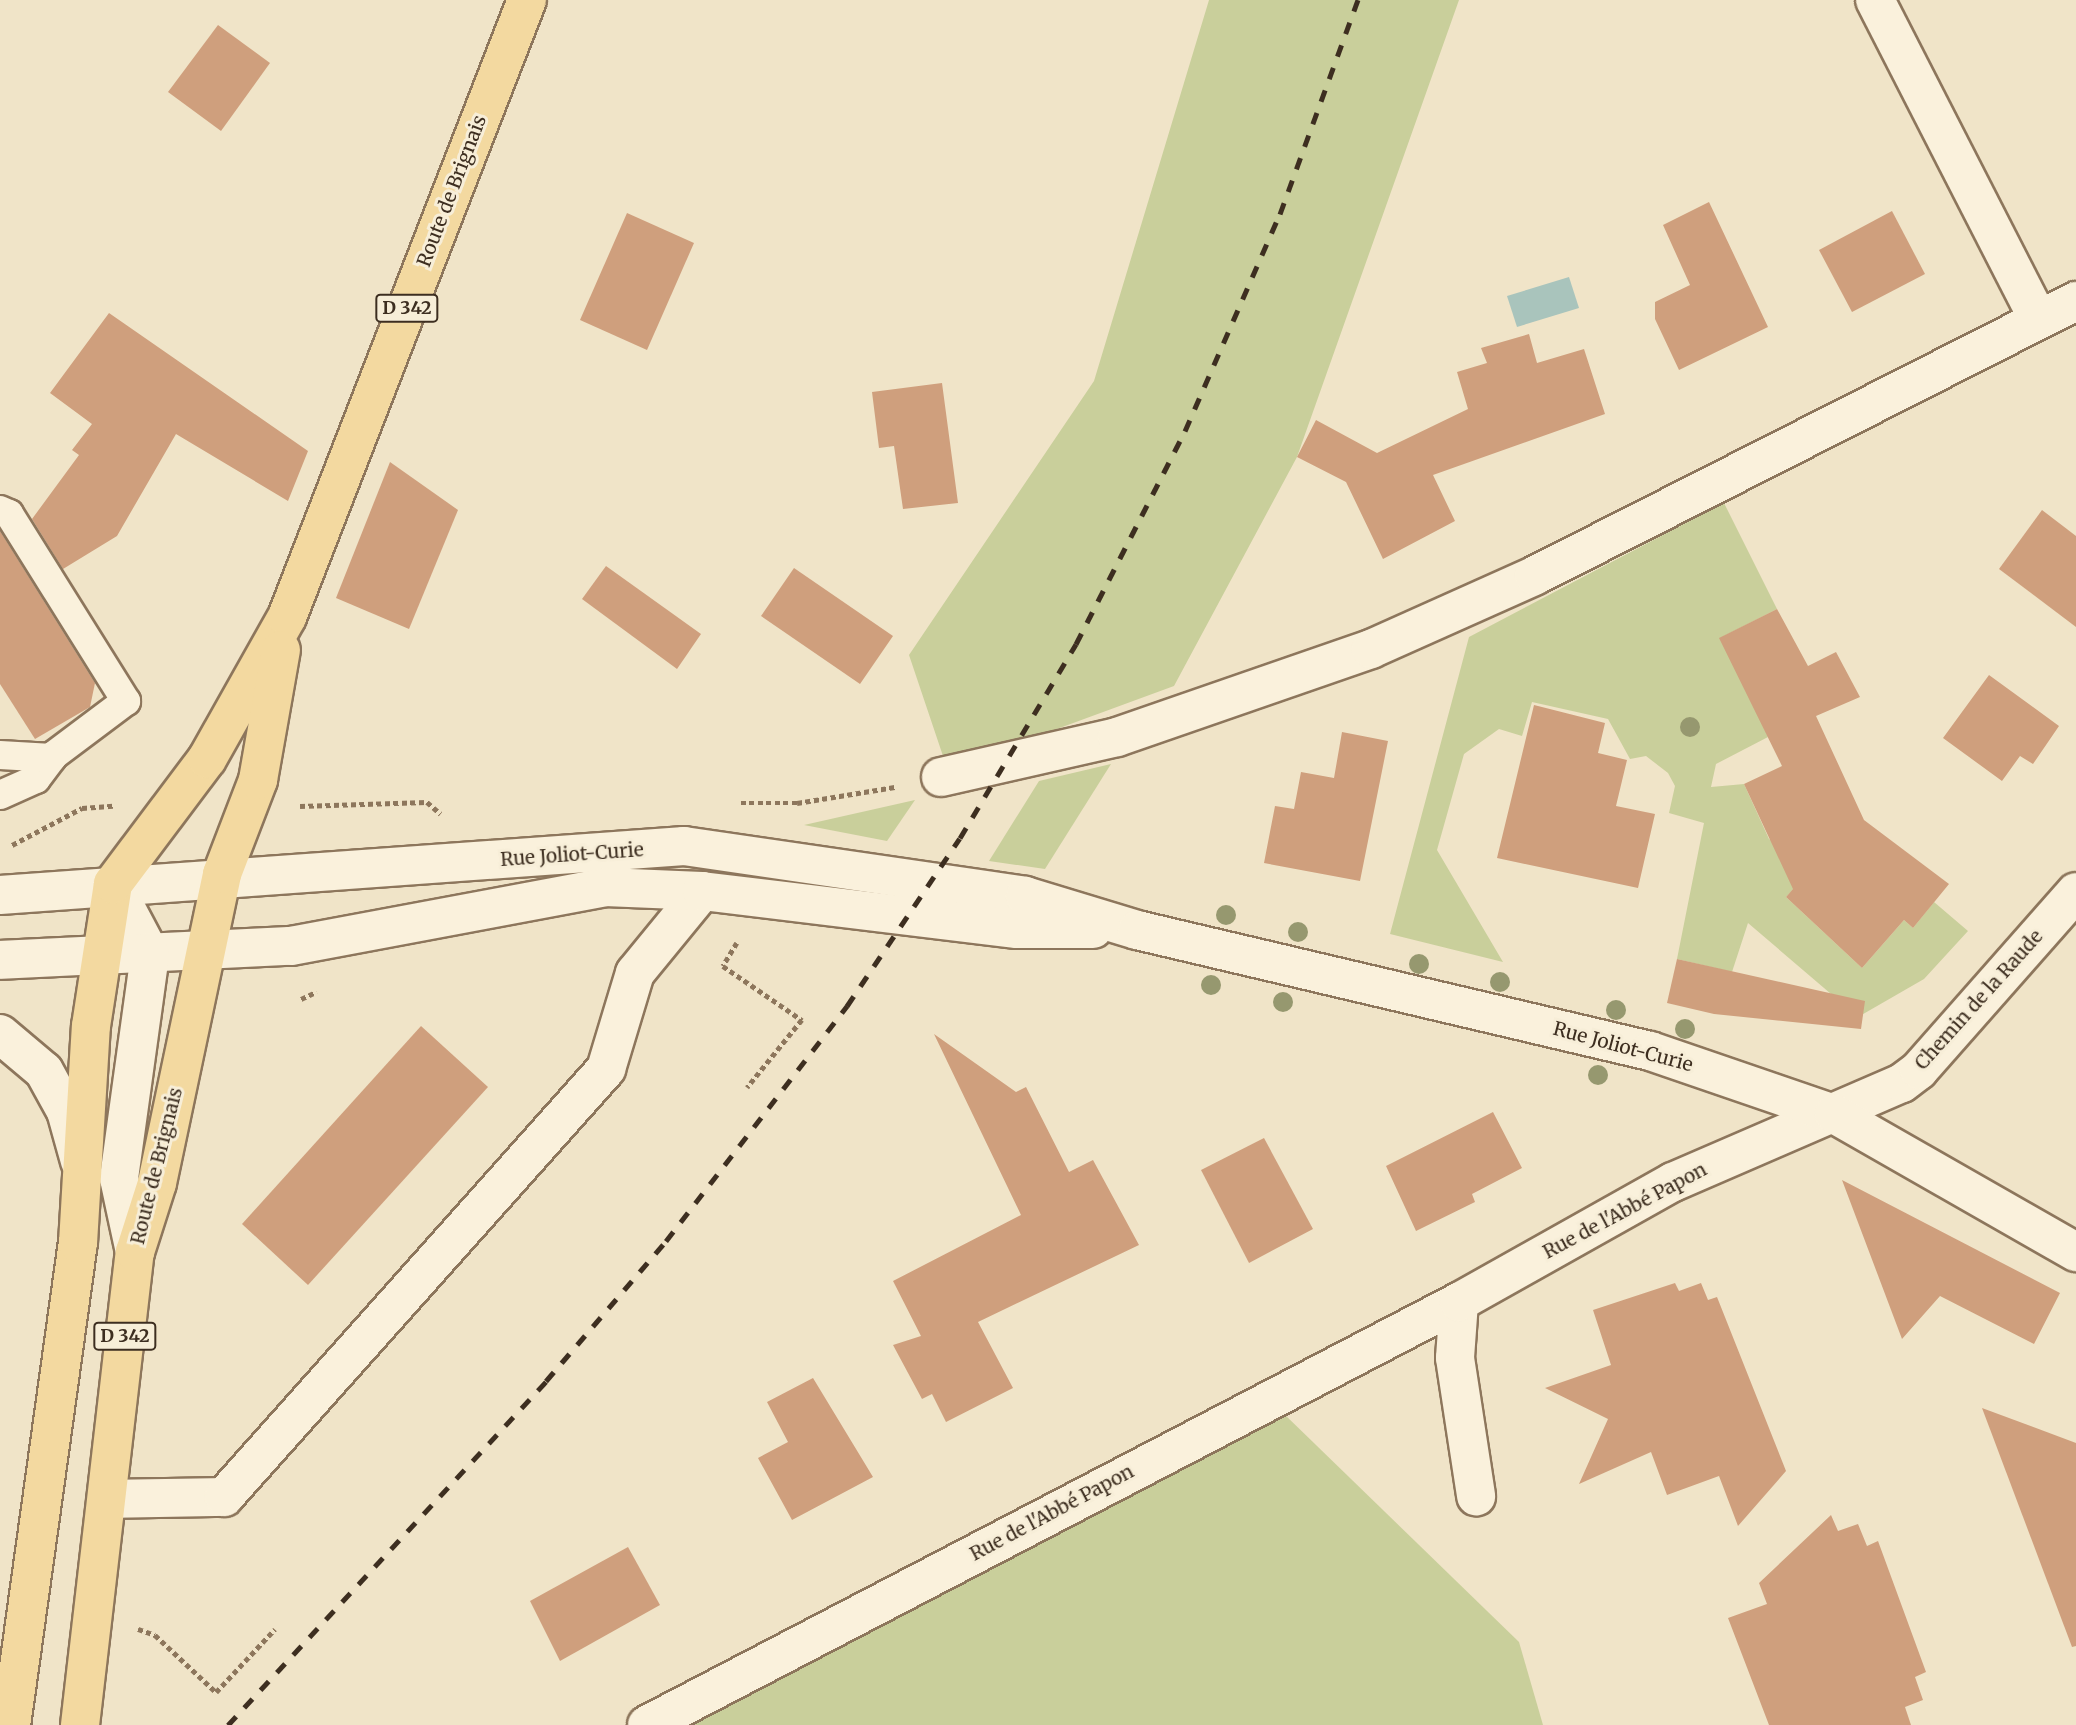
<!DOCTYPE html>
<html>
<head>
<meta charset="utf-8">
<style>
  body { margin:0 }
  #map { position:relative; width:2076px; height:1725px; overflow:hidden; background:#f0e4c8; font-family:Merriweather,serif }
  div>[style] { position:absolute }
  .green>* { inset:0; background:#c9cf9b }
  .water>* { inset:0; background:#a9c4bc }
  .building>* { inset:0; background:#cf9f7d }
  .path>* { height:4.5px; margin-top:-2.25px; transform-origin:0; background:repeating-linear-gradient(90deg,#8d765c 0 5px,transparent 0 8.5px) }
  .roads { filter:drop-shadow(2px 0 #8d765c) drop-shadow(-2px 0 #8d765c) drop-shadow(0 2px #8d765c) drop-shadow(0 -2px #8d765c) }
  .lane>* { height:28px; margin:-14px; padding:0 14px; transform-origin:14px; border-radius:14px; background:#faf1dc }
  .street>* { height:38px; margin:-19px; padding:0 19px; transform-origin:19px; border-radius:19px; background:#faf1dc }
  .secondary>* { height:38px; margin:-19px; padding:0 19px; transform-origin:19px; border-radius:19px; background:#faf1dc }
  .primary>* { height:38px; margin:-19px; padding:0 19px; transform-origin:19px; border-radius:19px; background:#f3d9a0 }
  .rail>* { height:5px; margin-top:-2.5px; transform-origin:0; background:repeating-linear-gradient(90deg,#3d2e20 0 12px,transparent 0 24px) }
  .trees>* { width:20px; height:20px; margin:-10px; border-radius:50%; background:#96986f }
  span { translate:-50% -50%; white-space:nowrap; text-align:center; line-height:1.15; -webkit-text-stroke:6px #f7eed8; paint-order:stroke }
  .shield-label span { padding:2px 5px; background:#f7eed8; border:2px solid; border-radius:5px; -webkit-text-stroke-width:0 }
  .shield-label { font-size:18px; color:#3d2e20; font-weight:700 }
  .street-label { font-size:19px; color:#3d2e20 }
</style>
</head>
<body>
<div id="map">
  <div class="green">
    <i style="clip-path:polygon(1209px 0,1459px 0,1297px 457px,1174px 686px,997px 751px,944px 759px,909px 655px,1094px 381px)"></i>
    <i style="clip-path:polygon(1724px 503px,1777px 609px,1724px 636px,1768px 737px,1716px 764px,1711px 787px,1744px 784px,1769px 839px,1815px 865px,1786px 897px,1862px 968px,1904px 920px,1913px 928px,1934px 902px,1968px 931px,1924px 979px,1858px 1017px,1748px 923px,1732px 972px,1677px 959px,1704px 823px,1669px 813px,1675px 786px,1668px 773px,1646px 756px,1630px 759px,1608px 719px,1532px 702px,1522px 736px,1499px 729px,1464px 754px,1437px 850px,1503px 962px,1390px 934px,1469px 637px)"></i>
    <i style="clip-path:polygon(1111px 764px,1045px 869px,989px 861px,1039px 781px)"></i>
    <i style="clip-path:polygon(915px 800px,887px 841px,804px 825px)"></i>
    <i style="clip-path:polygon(1282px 1412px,1519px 1642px,1543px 1725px,692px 1725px)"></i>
  </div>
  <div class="water">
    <i style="clip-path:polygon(1569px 277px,1579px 308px,1517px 327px,1507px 296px)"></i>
  </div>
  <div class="building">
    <i style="clip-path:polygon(218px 25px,270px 63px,221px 131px,168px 92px)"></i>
    <i style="clip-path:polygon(1709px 202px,1768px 327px,1679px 370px,1655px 319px,1655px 302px,1690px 285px,1663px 225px)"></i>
    <i style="clip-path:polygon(1892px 211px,1925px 274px,1852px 312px,1819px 250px)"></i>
    <i style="clip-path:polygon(627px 213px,694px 243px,647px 350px,580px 320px)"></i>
    <i style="clip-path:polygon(109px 313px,308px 451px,288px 501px,176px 434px,117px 536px,63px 569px,32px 519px,79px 455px,72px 450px,92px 424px,50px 393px)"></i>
    <i style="clip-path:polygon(1529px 334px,1537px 363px,1584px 349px,1605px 414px,1433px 475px,1455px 521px,1383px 559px,1346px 482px,1297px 457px,1316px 420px,1377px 453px,1468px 409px,1457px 372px,1487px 363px,1481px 348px)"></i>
    <i style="clip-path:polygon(942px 383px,958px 503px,903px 509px,894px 446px,879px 448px,872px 392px)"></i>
    <i style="clip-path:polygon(390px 462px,458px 510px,409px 629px,336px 598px)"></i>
    <i style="clip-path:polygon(2042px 510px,2076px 536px,2076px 627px,1999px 569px)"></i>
    <i style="clip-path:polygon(0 531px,95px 683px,90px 707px,35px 739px,0 684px)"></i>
    <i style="clip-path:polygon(606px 566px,701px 634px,677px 669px,582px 599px)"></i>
    <i style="clip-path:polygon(794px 568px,893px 636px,860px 684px,761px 616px)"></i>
    <i style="clip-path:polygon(1777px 609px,1808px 666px,1836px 652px,1860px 697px,1816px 716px,1864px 820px,1949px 884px,1913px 928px,1904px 920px,1862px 968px,1786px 897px,1793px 889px,1744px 784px,1782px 766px,1719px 638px)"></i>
    <i style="clip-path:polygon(1989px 675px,2059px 726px,2033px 764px,2020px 756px,2002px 781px,1943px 738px)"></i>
    <i style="clip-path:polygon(1534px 705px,1605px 723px,1598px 753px,1627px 760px,1616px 806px,1655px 814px,1638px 888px,1497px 858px)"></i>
    <i style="clip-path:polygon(1342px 732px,1388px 741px,1360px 881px,1264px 863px,1275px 806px,1294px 809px,1301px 772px,1334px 778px)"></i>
    <i style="clip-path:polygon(1677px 959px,1865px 1001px,1861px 1029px,1714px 1014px,1667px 1003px)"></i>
    <i style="clip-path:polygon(421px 1026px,488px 1087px,308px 1285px,242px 1224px)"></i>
    <i style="clip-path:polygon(934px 1034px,1016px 1092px,1026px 1087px,1069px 1172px,1093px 1160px,1139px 1245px,978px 1322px,1013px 1388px,946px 1422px,932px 1394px,922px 1399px,893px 1345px,921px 1336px,893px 1281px,1021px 1215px)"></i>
    <i style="clip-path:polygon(1493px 1112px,1522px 1168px,1472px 1194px,1475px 1202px,1416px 1231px,1386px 1166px)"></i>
    <i style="clip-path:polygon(1264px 1138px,1313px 1229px,1249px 1263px,1201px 1170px)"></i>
    <i style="clip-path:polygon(1842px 1180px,2060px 1293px,2034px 1344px,1940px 1296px,1902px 1339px)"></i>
    <i style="clip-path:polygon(1675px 1283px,1679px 1291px,1701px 1283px,1708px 1300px,1717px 1297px,1786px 1471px,1738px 1526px,1719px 1476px,1667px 1495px,1651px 1452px,1579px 1484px,1608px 1419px,1545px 1388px,1611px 1365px,1593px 1310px)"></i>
    <i style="clip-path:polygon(813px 1378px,873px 1477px,792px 1520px,758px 1458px,788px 1442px,767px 1402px)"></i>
    <i style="clip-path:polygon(1982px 1408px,2076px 1443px,2076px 1646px,2072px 1647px)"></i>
    <i style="clip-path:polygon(1831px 1515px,1838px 1531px,1858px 1524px,1867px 1546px,1878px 1541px,1926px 1672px,1915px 1677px,1923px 1700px,1905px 1707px,1911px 1725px,1769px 1725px,1728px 1618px,1767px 1604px,1759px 1583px)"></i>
    <i style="clip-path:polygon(628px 1547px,660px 1605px,560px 1661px,530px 1601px)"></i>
  </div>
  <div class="path">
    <i style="left:741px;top:803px;width:56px"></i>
    <i style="left:797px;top:803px;width:99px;rotate:-9.3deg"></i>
    <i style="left:300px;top:806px;width:127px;rotate:-1.8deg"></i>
    <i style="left:427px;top:802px;width:18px;rotate:41deg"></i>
    <i style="left:12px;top:845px;width:79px;rotate:-27.9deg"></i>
    <i style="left:82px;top:808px;width:31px;rotate:-4deg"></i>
    <i style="left:737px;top:943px;width:27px;rotate:121deg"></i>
    <i style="left:723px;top:966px;width:96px;rotate:34.4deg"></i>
    <i style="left:802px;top:1020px;width:87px;rotate:129deg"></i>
    <i style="left:301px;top:999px;width:17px;rotate:-25deg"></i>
    <i style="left:138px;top:1629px;width:18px;rotate:19deg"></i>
    <i style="left:155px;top:1635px;width:83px;rotate:43.1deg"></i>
    <i style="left:216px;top:1692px;width:86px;rotate:-46.9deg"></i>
  </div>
  <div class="roads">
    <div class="lane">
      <i style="left:0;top:510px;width:10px;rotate:24deg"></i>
      <i style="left:9px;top:514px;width:221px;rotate:58deg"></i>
      <i style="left:126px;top:701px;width:90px;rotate:143.1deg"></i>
      <i style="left:54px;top:755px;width:30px;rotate:127deg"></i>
      <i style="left:36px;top:779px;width:39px;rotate:156deg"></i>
      <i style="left:0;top:755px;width:52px;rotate:3.3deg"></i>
    </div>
    <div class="street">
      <i style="left:1875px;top:0;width:358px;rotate:62.9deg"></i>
      <i style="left:941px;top:777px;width:180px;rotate:-12.8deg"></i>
      <i style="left:1117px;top:737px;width:269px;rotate:-19.1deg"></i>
      <i style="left:1371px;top:649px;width:179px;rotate:-24.1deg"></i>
      <i style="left:1534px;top:576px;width:608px;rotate:-26.9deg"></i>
      <i style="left:1459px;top:1302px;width:56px;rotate:94.1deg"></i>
      <i style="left:1455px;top:1358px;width:140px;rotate:81.3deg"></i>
      <i style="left:107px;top:1499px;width:117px;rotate:-1deg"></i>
      <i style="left:224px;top:1497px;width:574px;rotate:-48.25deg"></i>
      <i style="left:606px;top:1069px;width:100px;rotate:-73.2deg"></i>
      <i style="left:635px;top:973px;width:106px;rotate:-50.7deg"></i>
      <i style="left:647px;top:1725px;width:916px;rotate:-27.52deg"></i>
      <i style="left:1459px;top:1302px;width:245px;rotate:-29.3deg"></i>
      <i style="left:1673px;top:1182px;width:249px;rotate:-23.4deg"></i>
      <i style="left:1902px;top:1083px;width:21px;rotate:-37deg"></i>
      <i style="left:1919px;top:1070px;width:237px;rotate:-48.6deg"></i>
    </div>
    <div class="secondary">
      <i style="left:113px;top:884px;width:79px;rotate:62.1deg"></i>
      <i style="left:0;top:895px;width:686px;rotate:-4.1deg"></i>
      <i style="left:684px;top:846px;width:345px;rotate:8.3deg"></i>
      <i style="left:1025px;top:896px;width:117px;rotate:16.9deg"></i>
      <i style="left:1137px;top:930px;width:527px;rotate:13.27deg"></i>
      <i style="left:1650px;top:1051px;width:194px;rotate:18.9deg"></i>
      <i style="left:1834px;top:1114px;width:279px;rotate:29.7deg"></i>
      <i style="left:0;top:960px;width:291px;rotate:-2.8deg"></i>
      <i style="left:291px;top:946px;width:319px;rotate:-10.6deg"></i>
      <i style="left:605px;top:887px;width:97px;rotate:2.4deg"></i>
      <i style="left:702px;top:891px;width:317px;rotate:6.9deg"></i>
      <i style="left:1017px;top:929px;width:76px"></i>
      <i style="left:0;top:1034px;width:57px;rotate:40.1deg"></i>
      <i style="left:44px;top:1071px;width:46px;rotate:61.2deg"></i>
      <i style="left:66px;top:1111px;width:52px;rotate:74.4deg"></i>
      <i style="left:135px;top:1252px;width:76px;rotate:-102.2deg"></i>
      <i style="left:119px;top:1178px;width:226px;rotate:-82.1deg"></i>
    </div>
    <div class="primary">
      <i style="left:11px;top:1725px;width:487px;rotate:-82.1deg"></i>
      <i style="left:78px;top:1243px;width:217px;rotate:-86.6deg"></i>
      <i style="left:91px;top:1026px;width:144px;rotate:-81.2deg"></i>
      <i style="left:113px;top:884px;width:156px;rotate:-53.1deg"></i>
      <i style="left:207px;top:759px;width:163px;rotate:-60.6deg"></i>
      <i style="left:287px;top:617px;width:662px;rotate:-68.75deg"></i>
      <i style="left:80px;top:1725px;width:476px;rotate:-83.4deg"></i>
      <i style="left:135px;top:1252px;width:72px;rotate:-72.3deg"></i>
      <i style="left:157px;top:1183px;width:316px;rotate:-78.1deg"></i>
      <i style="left:222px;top:874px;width:101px;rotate:-69deg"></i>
      <i style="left:258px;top:780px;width:132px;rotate:-80deg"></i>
    </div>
  </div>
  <div class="rail">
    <i style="left:228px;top:1725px;width:468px;rotate:-47.2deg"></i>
    <i style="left:546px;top:1381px;width:184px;rotate:-49.4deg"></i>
    <i style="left:666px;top:1241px;width:297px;rotate:-52.4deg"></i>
    <i style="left:847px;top:1006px;width:202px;rotate:-56.1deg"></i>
    <i style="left:960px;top:838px;width:226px;rotate:-59.1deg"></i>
    <i style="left:1076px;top:644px;width:239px;rotate:-62.9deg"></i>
    <i style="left:1185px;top:431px;width:237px;rotate:-66.4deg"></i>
    <i style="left:1280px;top:214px;width:228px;rotate:-70deg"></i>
  </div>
  <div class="trees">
    <i style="left:1690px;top:727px"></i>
    <i style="left:1226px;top:915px"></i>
    <i style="left:1298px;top:932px"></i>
    <i style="left:1419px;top:964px"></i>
    <i style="left:1500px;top:982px"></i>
    <i style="left:1211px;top:985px"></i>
    <i style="left:1283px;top:1002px"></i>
    <i style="left:1616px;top:1010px"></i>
    <i style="left:1685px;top:1029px"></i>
    <i style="left:1598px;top:1075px"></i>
  </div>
  <div class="shield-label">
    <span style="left:407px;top:308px">D 342</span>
    <span style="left:125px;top:1336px">D 342</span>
  </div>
  <div class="street-label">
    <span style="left:452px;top:191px;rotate:-69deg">Route de Brignais</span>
    <span style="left:572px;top:855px;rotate:-4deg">Rue Joliot-Curie</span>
    <span style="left:1979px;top:1000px;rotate:-48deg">Chemin de la Raude</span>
    <span style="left:1623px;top:1047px;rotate:15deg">Rue Joliot-Curie</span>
    <span style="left:157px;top:1166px;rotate:-76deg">Route de Brignais</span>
    <span style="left:1625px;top:1211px;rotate:-28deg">Rue de l'Abbé Papon</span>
    <span style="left:1052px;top:1513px;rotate:-28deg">Rue de l'Abbé Papon</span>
  </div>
</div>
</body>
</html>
